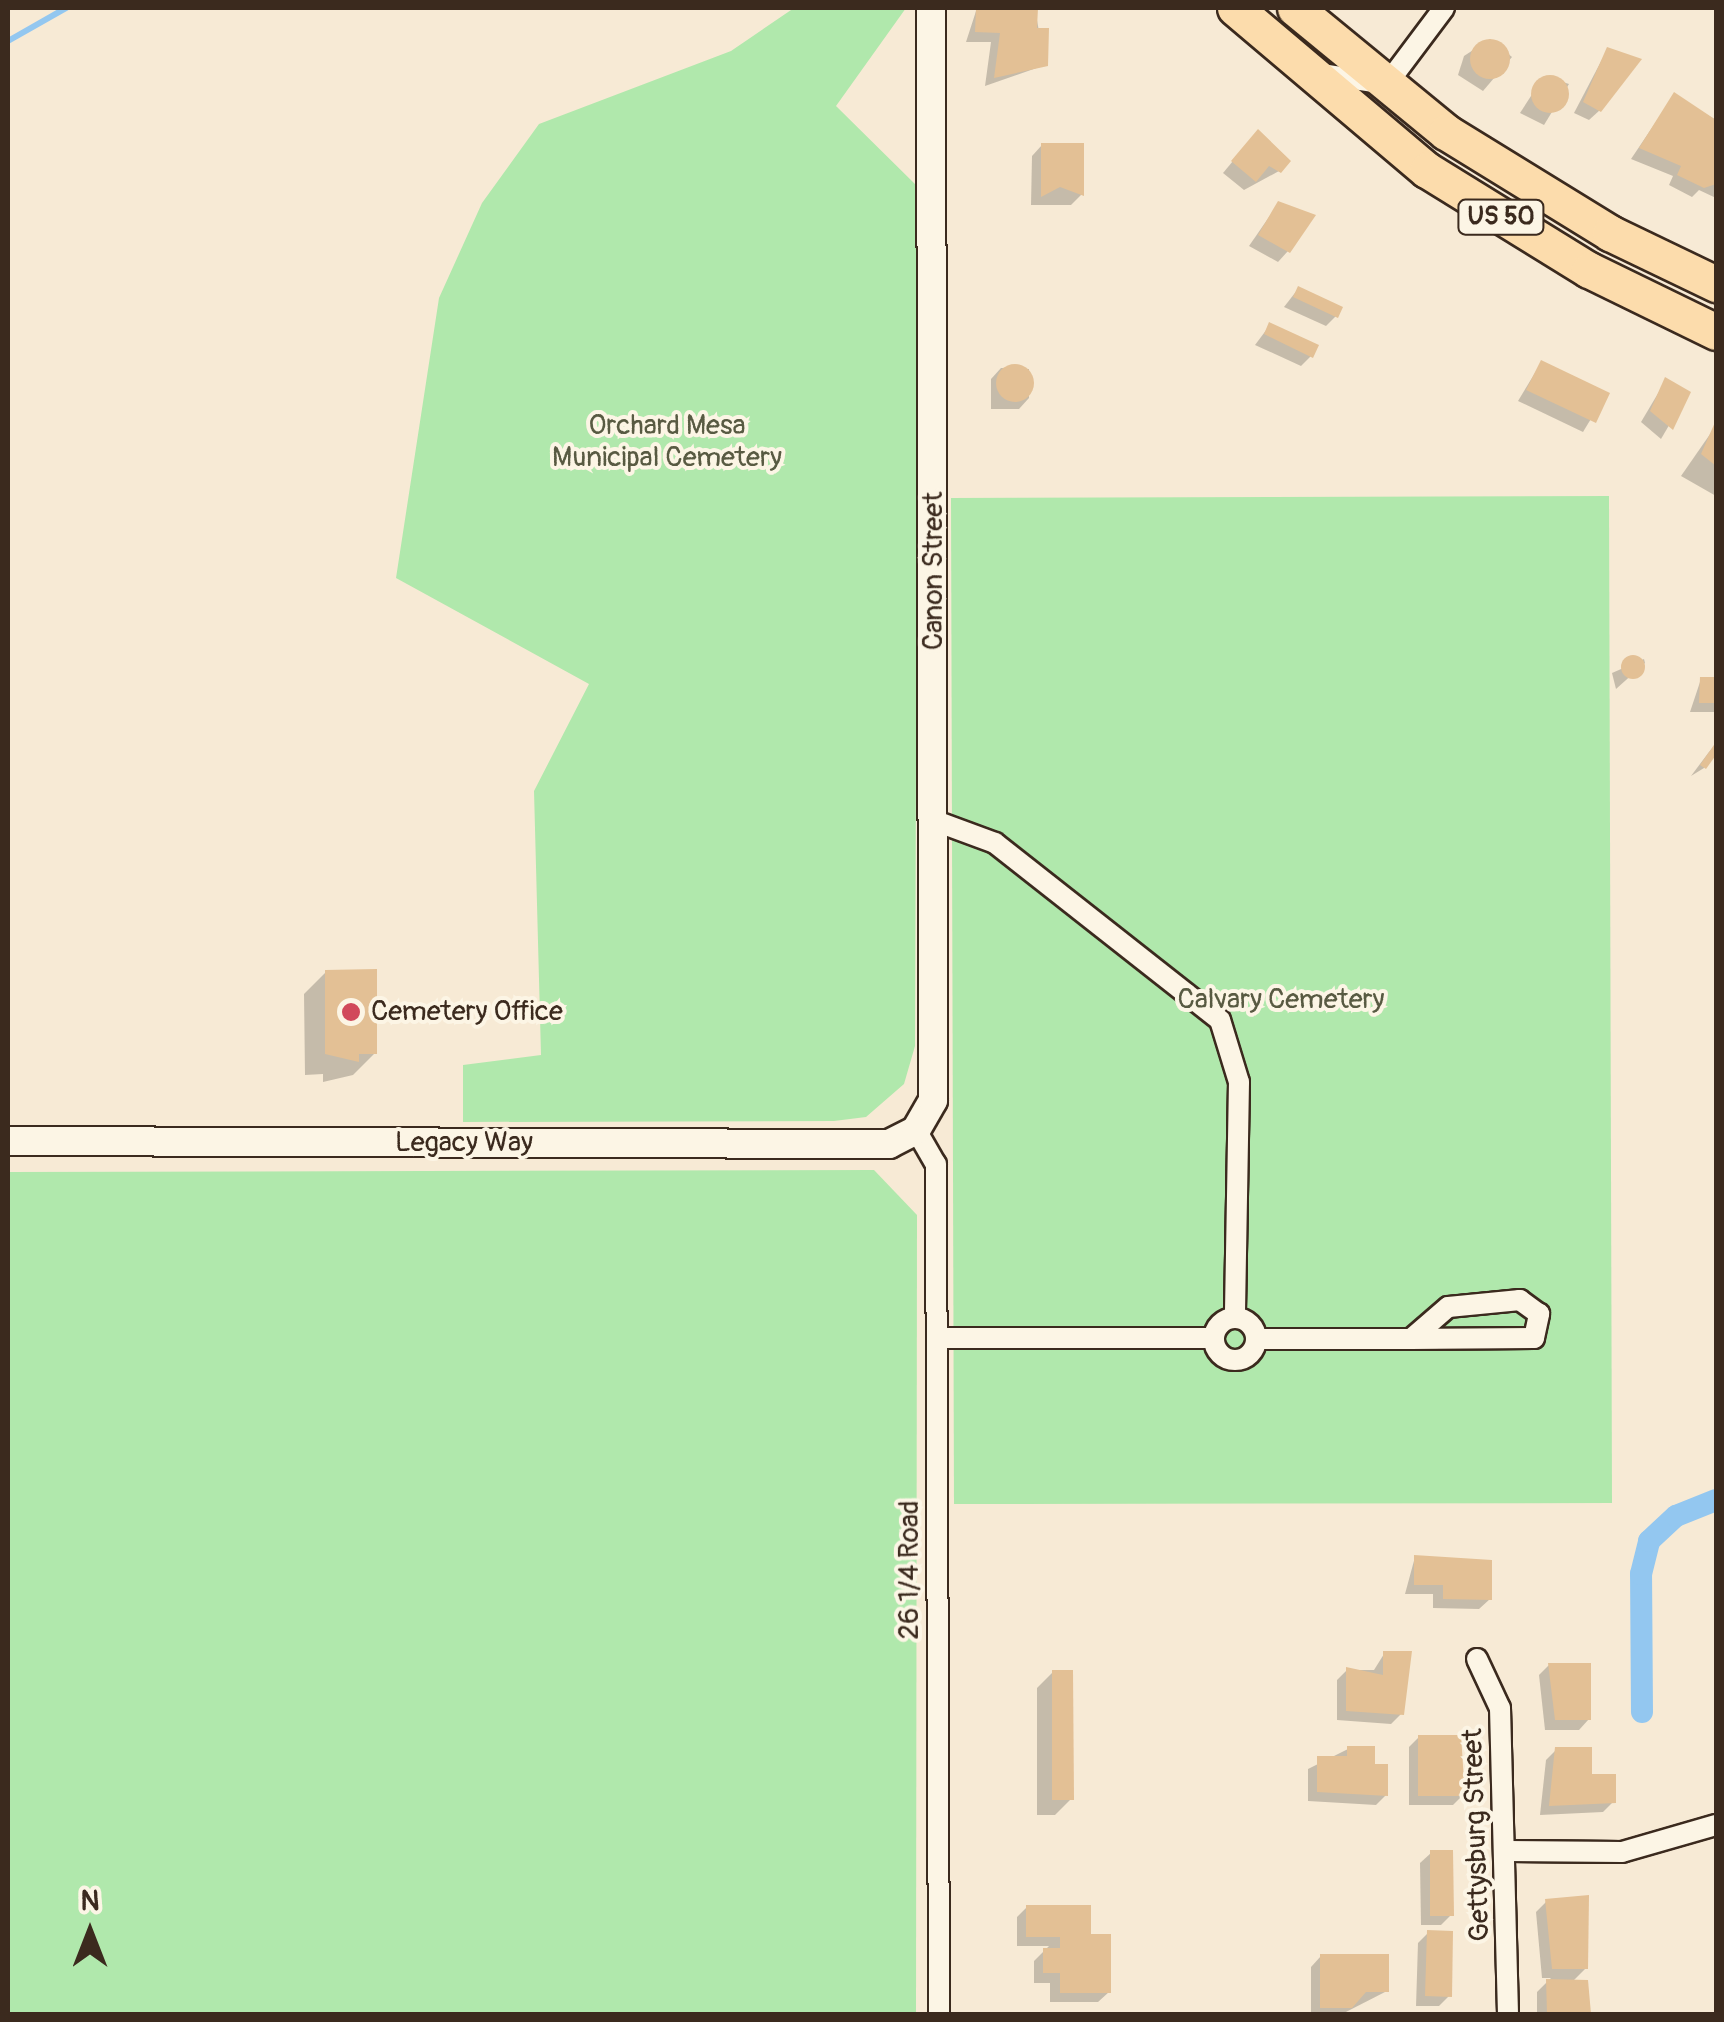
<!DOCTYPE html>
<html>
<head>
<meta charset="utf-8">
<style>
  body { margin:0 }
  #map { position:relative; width:1724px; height:2022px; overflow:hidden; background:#f7ead5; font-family:Pangolin,sans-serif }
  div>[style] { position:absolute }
  .green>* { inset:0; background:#b0e8ac }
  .shadow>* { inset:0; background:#0003 }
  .stream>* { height:6px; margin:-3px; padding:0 3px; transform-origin:3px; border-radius:3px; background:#93c7f0 }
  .canal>* { height:22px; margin:-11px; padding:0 11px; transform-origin:11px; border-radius:11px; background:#93c7f0 }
  .building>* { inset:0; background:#e3c095 }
  .round { border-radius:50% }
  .roads { filter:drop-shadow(2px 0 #3b2a1e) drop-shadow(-2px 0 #3b2a1e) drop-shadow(0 2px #3b2a1e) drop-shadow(0 -2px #3b2a1e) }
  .street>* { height:20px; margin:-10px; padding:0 10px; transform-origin:10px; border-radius:10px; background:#fcf5e5 }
  .street>.ring { margin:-10px; padding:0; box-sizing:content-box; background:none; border:20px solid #fcf5e5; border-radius:50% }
  .secondary>* { height:28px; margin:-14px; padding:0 14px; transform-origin:14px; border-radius:14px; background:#fcf5e5 }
  .highway>* { height:35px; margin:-17.5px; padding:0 17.5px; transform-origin:17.5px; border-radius:17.5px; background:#fcdcac }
  .dots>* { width:28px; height:28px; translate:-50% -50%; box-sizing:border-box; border:5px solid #fcf5e5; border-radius:50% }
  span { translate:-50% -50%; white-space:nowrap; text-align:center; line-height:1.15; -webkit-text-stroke:8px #fcf5e5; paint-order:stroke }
  .shield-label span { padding:2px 8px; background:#fcf5e5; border:2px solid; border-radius:8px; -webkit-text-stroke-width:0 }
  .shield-label { font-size:25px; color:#3b2a1e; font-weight:700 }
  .park-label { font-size:28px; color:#585a42 }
  .street-label { font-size:28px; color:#3b2a1e }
  .poi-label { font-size:28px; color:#3b2a1e }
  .left { translate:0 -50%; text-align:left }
  .frame { position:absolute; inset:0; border:10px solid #3b2a1e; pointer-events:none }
  .north { position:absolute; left:40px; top:1882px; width:100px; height:100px; -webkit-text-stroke:8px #fcf5e5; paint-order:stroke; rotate:0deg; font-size:28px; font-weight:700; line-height:40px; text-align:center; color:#3b2a1e }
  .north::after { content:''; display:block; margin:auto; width:35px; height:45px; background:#3b2a1e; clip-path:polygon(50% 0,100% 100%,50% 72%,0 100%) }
</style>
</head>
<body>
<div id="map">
  <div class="green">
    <i style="clip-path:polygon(794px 8px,906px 8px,836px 106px,918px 187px,915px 1046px,904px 1084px,866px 1117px,834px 1121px,463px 1122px,463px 1065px,541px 1055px,534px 791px,589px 684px,396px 578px,439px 298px,482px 203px,539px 124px,731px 51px)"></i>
    <i style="clip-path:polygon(1609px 496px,1612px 1503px,954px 1504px,951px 498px)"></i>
    <i style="clip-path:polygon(874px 1170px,917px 1215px,916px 2014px,8px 2014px,8px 1172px)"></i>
  </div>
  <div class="shadow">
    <i style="clip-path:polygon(977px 8px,1035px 9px,1045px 65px,985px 86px,991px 42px,966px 42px)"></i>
    <i style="clip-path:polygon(1490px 39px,1512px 57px,1483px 91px,1458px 75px,1464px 56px)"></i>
    <i style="clip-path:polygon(1607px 50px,1600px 110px,1589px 120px,1574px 113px)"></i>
    <i style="clip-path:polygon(1544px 76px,1569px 84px,1544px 125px,1520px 113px)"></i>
    <i style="clip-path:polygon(1674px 95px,1716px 120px,1716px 198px,1699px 190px,1692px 197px,1669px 185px,1673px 176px,1631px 159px)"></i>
    <i style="clip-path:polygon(1248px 143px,1279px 171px,1244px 190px,1223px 173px)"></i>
    <i style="clip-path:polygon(1042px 145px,1081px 146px,1081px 195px,1071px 205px,1031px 205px,1032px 156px)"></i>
    <i style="clip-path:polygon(1278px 204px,1288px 251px,1278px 262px,1249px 246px)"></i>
    <i style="clip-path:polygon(1298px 289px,1336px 316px,1326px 326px,1284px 307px)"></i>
    <i style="clip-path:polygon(1270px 325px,1311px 356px,1301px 366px,1255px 345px)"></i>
    <i style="clip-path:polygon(1541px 363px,1606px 394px,1583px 432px,1518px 401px)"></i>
    <i style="clip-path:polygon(1001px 368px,1029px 369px,1029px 398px,1019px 409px,991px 409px,991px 379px)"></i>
    <i style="clip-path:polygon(1666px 380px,1688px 393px,1661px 439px,1641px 422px)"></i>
    <i style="clip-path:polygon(1715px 427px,1716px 428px,1716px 496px,1681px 476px)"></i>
    <i style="clip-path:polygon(1644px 659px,1645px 663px,1616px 689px,1612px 673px)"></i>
    <i style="clip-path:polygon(1701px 679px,1716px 679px,1716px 712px,1690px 712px)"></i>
    <i style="clip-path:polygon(1716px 745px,1704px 768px,1691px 776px,1709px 752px)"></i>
    <i style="clip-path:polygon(326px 972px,375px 1053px,353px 1075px,323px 1082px,323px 1074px,305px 1075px,304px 994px)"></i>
    <i style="clip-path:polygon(1415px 1557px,1490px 1599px,1479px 1609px,1433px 1608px,1433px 1594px,1405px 1594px)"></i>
    <i style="clip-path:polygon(1384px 1654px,1401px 1714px,1391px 1724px,1337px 1720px,1337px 1680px,1347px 1670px,1374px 1670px)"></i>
    <i style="clip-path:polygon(1549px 1665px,1589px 1719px,1579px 1730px,1545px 1730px,1539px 1675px)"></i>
    <i style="clip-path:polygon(1053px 1672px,1071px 1799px,1055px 1815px,1037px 1815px,1037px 1688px)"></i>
    <i style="clip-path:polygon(1419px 1737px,1463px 1795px,1453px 1805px,1409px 1805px,1409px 1747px)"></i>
    <i style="clip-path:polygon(1348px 1749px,1372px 1767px,1386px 1795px,1376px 1805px,1308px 1801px,1308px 1769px)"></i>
    <i style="clip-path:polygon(1556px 1750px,1613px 1802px,1603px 1812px,1540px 1815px,1546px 1760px)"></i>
    <i style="clip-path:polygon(1431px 1853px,1451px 1915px,1441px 1925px,1421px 1925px,1420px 1863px)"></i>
    <i style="clip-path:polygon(1546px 1902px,1586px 1968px,1572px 1982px,1586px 1982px,1588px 2014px,1537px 2014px,1537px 1992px,1551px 1978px,1542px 1978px,1536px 1912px)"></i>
    <i style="clip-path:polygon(1027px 1907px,1088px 1937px,1109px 1992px,1098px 2002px,1050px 2002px,1050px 1983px,1034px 1983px,1034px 1961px,1049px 1946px,1017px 1946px,1017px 1917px)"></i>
    <i style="clip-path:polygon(1428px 1933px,1449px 1996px,1439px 2006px,1416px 2006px,1418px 1943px)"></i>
    <i style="clip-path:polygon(1321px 1956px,1387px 1991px,1342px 2014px,1311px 2014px,1311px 1967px)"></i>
  </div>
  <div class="stream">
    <i style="left:8px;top:41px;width:67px;rotate:-29.6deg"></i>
  </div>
  <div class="canal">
    <i style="left:1642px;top:1712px;width:138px;rotate:-90.4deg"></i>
    <i style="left:1641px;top:1574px;width:34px;rotate:-76deg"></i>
    <i style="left:1649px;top:1541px;width:37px;rotate:-43deg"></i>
    <i style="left:1676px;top:1516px;width:43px;rotate:-21.8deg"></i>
  </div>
  <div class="building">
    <i style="clip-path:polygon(976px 8px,1038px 8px,1037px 28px,1049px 28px,1048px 66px,994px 78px,1000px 33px,975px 32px)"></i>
    <i class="round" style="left:1470px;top:39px;width:40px;height:40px"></i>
    <i style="clip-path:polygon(1607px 47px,1642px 59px,1601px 112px,1583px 102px)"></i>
    <i class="round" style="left:1531px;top:75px;width:38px;height:38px"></i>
    <i style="clip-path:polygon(1674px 92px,1716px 120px,1716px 184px,1704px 188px,1677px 175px,1681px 166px,1639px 148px)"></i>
    <i style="clip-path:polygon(1258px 129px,1291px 161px,1281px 173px,1269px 166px,1256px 182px,1231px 161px)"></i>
    <i style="clip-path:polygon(1041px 143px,1084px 143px,1084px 196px,1060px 187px,1041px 197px)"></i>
    <i style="clip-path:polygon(1278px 201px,1316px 215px,1290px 253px,1258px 235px)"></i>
    <i style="clip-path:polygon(1298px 286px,1343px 307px,1338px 318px,1293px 297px)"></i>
    <i style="clip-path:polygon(1269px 322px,1319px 345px,1313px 358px,1264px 334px)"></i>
    <i style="clip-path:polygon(1541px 360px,1610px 393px,1596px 423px,1526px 390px)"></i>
    <i class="round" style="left:996px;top:364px;width:38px;height:38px"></i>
    <i style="clip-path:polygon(1665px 377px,1691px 392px,1673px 430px,1650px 411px)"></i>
    <i style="clip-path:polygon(1716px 420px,1716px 466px,1701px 454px)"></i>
    <i class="round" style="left:1621px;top:655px;width:24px;height:24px"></i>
    <i style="clip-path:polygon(1700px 677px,1716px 677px,1716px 703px,1699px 703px)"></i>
    <i style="clip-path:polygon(1716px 742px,1716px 755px,1706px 769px,1700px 765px)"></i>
    <i style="clip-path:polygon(377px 969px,377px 1054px,359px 1054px,359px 1062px,325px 1054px,325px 970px)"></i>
    <i style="clip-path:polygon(1414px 1555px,1492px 1560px,1492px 1600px,1443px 1599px,1443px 1585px,1414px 1585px)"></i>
    <i style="clip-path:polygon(1383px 1651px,1412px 1651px,1404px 1715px,1346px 1711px,1346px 1667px,1383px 1675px)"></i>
    <i style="clip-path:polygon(1548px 1663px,1591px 1663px,1591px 1720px,1555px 1720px)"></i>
    <i style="clip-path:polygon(1052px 1670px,1073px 1670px,1074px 1800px,1052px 1800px)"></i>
    <i style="clip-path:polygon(1418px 1735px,1461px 1735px,1465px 1796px,1418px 1796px)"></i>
    <i style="clip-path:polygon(1347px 1746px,1375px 1746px,1375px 1764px,1388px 1764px,1388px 1796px,1317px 1792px,1317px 1756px,1347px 1756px)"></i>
    <i style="clip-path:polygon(1555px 1747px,1592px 1747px,1592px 1774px,1616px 1774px,1616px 1803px,1549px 1806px)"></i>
    <i style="clip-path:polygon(1430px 1850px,1453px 1850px,1454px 1916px,1430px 1916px)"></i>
    <i style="clip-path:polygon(1589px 1895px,1588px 1969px,1552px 1969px,1545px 1899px)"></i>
    <i style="clip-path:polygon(1026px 1905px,1091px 1905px,1091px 1934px,1111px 1934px,1111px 1993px,1060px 1993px,1060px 1973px,1043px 1973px,1043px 1948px,1060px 1948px,1060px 1937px,1026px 1937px)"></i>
    <i style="clip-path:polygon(1427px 1930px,1453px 1931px,1452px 1997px,1425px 1996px)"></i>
    <i style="clip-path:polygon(1320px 1954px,1389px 1954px,1389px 1992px,1366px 1992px,1352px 2008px,1320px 2008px)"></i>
    <i style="clip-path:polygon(1546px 1979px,1588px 1980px,1591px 2014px,1547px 2014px)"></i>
  </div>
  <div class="roads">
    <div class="street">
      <i style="left:1321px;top:74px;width:67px;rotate:8.6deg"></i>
      <i style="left:1387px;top:84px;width:95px;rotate:-53.1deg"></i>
      <i style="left:933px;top:820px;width:66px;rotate:20.4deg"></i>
      <i style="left:995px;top:843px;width:286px;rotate:38.2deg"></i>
      <i style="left:1220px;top:1020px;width:65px;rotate:73deg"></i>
      <i style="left:1239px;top:1082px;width:236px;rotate:91deg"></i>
      <i style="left:916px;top:1130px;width:39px;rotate:60deg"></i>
      <i style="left:936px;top:1164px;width:850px;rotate:89.8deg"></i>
      <i class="ring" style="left:1214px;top:1318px;width:22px;height:22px"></i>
      <i style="left:937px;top:1338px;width:277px"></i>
      <i style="left:1257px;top:1339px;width:154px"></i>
      <i style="left:1411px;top:1339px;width:123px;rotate:-0.5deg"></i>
      <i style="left:1534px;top:1338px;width:25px;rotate:-78deg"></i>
      <i style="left:1539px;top:1314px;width:24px;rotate:-144deg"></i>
      <i style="left:1520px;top:1300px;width:72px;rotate:174.4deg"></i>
      <i style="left:1448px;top:1307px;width:49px;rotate:139.1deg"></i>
      <i style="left:1477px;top:1659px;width:54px;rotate:64.9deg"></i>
      <i style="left:1500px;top:1708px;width:306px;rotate:88.5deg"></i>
      <i style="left:1508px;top:1851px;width:114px;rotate:0.5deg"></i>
      <i style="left:1622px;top:1852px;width:98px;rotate:-16deg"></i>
    </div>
    <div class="secondary">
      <i style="left:8px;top:1141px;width:881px;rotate:0.2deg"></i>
      <i style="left:889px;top:1144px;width:30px;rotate:-27deg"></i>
      <i style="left:916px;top:1130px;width:34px;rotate:-60deg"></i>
      <i style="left:933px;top:1100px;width:1092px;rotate:-90.1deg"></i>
    </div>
    <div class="highway">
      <i style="left:1235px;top:8px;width:251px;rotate:40.2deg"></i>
      <i style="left:1427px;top:170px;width:190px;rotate:31.7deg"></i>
      <i style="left:1589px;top:270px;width:141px;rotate:26deg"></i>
      <i style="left:1295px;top:8px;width:195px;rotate:39.4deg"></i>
      <i style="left:1446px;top:132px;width:193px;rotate:31.6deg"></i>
      <i style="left:1610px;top:233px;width:118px;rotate:25.7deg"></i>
    </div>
  </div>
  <div class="dots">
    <i style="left:351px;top:1012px;background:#d1495b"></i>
  </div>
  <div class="shield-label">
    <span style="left:1501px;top:217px">US 50</span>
  </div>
  <div class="park-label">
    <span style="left:667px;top:442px">Orchard Mesa<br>Municipal Cemetery</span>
    <span style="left:1281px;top:1000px">Calvary Cemetery</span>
  </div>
  <div class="street-label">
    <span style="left:934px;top:571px;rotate:-90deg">Canon Street</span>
    <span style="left:464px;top:1143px">Legacy Way</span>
    <span style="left:910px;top:1570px;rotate:-90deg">26 1/4 Road</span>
    <span style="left:1477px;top:1835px;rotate:-92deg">Gettysburg Street</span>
  </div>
  <div class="poi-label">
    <span class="left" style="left:371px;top:1012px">Cemetery Office</span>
  </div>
  <div class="frame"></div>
  <div class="north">N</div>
</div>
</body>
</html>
